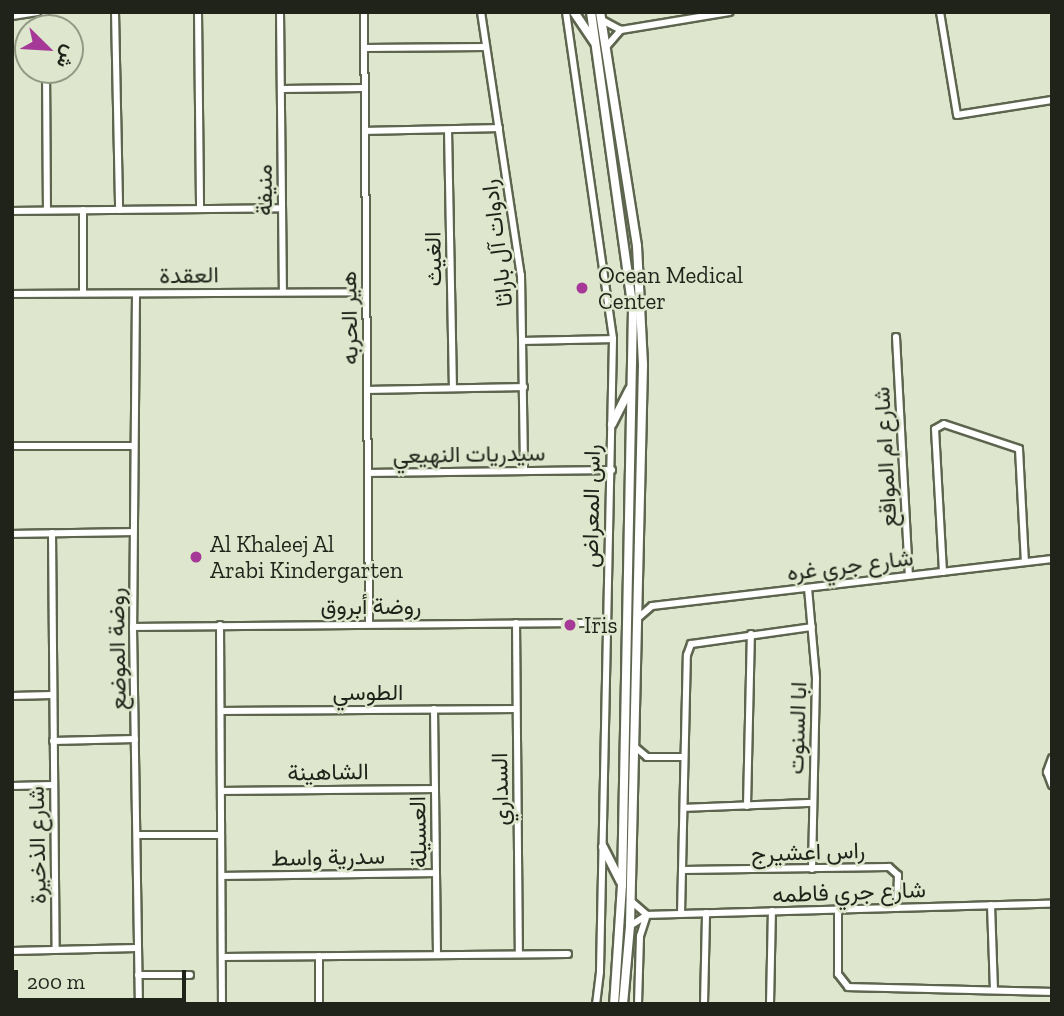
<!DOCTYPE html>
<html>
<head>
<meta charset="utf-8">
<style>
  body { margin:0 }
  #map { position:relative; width:1064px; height:1016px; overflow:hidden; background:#dee7cd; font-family:"Zilla Slab",Vazirmatn,serif }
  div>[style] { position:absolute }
  .roads { filter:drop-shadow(2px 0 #5d654e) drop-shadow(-2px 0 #5d654e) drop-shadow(0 2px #5d654e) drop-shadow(0 -2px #5d654e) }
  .minor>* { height:6px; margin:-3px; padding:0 3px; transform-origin:3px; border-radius:3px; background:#fff }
  .tertiary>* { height:8px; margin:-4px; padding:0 4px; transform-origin:4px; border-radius:4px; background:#fff }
  .dots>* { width:19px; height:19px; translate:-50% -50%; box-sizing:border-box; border:4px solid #dee7cd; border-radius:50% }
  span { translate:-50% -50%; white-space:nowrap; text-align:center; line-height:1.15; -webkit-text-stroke:5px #dee7cd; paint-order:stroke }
  .street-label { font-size:23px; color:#1f2319 }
  .poi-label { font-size:23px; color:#1f2319 }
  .left { translate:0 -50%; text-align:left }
  .frame { position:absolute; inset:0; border:14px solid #1f2319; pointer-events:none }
  .north { position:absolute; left:14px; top:14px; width:70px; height:70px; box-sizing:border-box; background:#dee7cd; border:2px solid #929985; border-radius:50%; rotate:114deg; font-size:19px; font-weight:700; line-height:28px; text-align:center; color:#1f2319 }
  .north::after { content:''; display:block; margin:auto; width:24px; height:32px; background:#a63997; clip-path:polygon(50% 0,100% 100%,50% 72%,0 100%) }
  .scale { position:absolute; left:14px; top:970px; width:172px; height:32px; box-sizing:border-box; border:4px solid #1f2319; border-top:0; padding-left:9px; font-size:21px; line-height:24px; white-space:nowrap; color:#1f2319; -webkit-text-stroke:5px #dee7cd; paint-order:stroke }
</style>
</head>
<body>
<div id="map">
  <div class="roads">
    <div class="minor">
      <i style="left:45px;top:12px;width:16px;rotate:90deg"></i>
      <i style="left:115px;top:12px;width:198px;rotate:88.8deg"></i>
      <i style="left:198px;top:12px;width:197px;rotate:89.4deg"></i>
      <i style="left:280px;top:12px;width:280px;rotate:89.4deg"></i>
      <i style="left:364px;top:12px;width:611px;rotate:89.53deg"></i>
      <i style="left:481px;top:12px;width:266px;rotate:81.4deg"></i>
      <i style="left:521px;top:275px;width:196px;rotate:89.1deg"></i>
      <i style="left:566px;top:12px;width:330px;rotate:81.8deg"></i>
      <i style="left:613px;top:339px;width:633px;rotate:91.18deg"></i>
      <i style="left:600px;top:972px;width:32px;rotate:97deg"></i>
      <i style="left:940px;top:12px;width:104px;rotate:80.6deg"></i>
      <i style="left:957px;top:115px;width:96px;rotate:-9deg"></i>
      <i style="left:12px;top:16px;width:26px;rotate:-9deg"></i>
      <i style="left:602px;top:20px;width:21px;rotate:28deg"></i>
      <i style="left:606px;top:47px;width:23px;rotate:-49deg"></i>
      <i style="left:621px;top:30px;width:110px;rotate:-9.4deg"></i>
      <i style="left:364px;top:48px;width:122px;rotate:-0.5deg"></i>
      <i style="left:46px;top:70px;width:140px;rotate:89.6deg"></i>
      <i style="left:282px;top:89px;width:82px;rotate:-0.7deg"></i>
      <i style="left:448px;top:130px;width:258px;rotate:88.9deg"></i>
      <i style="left:365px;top:131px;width:134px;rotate:-1.3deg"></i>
      <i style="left:83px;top:210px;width:83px;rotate:90deg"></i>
      <i style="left:12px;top:211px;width:270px;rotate:-0.6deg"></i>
      <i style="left:12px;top:294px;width:354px;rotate:-0.3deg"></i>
      <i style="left:136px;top:294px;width:333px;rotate:90.5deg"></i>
      <i style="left:133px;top:627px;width:377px;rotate:89.1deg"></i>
      <i style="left:896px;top:337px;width:238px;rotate:86.9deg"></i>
      <i style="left:524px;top:341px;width:89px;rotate:-1.3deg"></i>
      <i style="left:368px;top:390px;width:156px;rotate:-1.1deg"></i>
      <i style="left:12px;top:446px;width:121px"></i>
      <i style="left:368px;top:473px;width:244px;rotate:-0.7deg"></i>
      <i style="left:52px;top:533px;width:417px;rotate:89.5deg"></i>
      <i style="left:12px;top:534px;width:121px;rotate:-0.9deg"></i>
      <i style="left:943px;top:572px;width:143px;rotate:-93.2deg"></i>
      <i style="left:935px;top:429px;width:10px;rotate:-29deg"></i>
      <i style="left:944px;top:424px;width:79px;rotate:18.4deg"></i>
      <i style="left:1019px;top:449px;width:113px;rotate:87deg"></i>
      <i style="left:808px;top:588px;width:90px;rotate:84.9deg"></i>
      <i style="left:816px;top:678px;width:191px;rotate:91.2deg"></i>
      <i style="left:638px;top:618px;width:18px;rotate:-41deg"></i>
      <i style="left:652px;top:606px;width:403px;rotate:-6.7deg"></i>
      <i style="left:516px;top:623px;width:331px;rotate:89.5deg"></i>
      <i style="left:220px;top:625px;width:379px;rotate:89.7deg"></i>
      <i style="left:133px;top:627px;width:475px;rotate:-0.5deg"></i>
      <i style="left:12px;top:696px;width:40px;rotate:-1.4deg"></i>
      <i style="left:434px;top:709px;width:246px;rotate:89.3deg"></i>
      <i style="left:221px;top:711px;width:295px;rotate:-0.4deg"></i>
      <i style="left:53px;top:741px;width:82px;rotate:-1.4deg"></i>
      <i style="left:634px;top:746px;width:17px;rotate:40deg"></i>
      <i style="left:647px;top:757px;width:37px"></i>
      <i style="left:1052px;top:758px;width:15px;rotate:110deg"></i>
      <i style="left:1047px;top:772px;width:14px;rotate:69deg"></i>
      <i style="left:12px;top:786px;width:41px;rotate:-1.4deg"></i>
      <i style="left:221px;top:791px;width:214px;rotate:-0.5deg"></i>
      <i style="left:747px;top:806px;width:172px;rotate:-88.7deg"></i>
      <i style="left:684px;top:808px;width:127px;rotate:-2.3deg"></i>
      <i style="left:137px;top:835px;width:84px"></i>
      <i style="left:683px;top:870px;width:206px;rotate:-0.8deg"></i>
      <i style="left:889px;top:867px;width:12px;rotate:42deg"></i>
      <i style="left:898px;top:875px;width:33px;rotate:92deg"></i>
      <i style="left:222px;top:876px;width:214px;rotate:-0.8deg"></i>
      <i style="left:631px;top:901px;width:21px;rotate:41deg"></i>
      <i style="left:991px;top:905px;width:84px;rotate:88deg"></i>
      <i style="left:838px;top:909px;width:65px;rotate:90deg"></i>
      <i style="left:838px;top:974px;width:16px;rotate:52deg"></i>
      <i style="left:848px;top:987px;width:204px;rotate:1.4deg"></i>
      <i style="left:681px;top:914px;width:259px;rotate:-88.7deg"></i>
      <i style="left:687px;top:655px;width:12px;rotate:-70deg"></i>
      <i style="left:691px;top:644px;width:122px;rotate:-8deg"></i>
      <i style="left:630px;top:926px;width:20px;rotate:-33deg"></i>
      <i style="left:647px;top:915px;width:405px;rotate:-1.6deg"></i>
      <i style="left:12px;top:951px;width:125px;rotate:-1.4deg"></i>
      <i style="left:222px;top:957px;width:346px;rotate:-0.5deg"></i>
      <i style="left:138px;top:975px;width:52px"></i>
      <i style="left:319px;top:1004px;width:48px;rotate:-90deg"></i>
      <i style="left:638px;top:1004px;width:68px;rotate:-88.3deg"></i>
      <i style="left:640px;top:936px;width:22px;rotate:-72deg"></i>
      <i style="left:704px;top:1004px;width:91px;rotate:-88.7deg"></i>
      <i style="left:770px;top:1004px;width:93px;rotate:-88.8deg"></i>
    </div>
    <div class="tertiary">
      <i style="left:574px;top:12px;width:36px;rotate:56deg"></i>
      <i style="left:591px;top:12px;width:300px;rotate:82deg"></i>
      <i style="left:633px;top:309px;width:576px;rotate:91.09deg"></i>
      <i style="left:622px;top:885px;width:119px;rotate:93.8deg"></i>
      <i style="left:600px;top:12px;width:237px;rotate:81deg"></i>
      <i style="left:637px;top:246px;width:119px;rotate:87.1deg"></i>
      <i style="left:643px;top:365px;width:561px;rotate:91.33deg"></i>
      <i style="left:630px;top:926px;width:78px;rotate:95.1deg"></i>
      <i style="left:612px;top:424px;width:39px;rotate:-63deg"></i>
      <i style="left:603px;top:847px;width:39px;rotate:63deg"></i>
    </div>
  </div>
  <div class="dots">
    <i style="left:582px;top:288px;background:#a63997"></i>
    <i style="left:196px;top:557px;background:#a63997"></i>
    <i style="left:570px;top:625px;background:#a63997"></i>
  </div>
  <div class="street-label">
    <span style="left:264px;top:190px;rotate:-90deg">منيفة</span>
    <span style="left:497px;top:243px;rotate:-97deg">رادوات آل باراثا</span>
    <span style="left:433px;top:259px;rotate:-91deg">الغيث</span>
    <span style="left:189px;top:275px;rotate:-1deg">العقدة</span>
    <span style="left:349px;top:318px;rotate:-91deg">هير الحربه</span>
    <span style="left:469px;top:454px;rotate:-1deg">سيدريات النهيعي</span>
    <span style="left:885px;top:457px;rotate:-93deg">شارع ام المواقع</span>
    <span style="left:591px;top:506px;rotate:-89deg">راس المعراض</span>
    <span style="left:850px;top:565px;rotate:-7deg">شارع جري غره</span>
    <span style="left:371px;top:606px">روضة أبروق</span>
    <span style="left:117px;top:649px;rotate:-91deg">روضة الموضع</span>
    <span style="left:368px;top:692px">الطوسي</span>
    <span style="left:797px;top:728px;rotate:-88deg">ابا السنوت</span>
    <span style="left:328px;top:772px;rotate:-1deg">الشاهينة</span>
    <span style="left:500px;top:789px;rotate:-91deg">السداري</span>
    <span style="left:418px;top:832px;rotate:-91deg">العسيلة</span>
    <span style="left:37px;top:845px;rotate:-91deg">شارع الذخيرة</span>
    <span style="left:808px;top:852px;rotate:-2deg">راس اعشيرج</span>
    <span style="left:328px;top:857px;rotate:-1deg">سدرية واسط</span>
    <span style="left:849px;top:892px;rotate:-2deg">شارع جري فاطمه</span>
  </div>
  <div class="poi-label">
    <span class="left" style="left:598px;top:288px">Ocean Medical<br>Center</span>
    <span class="left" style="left:210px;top:557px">Al Khaleej Al<br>Arabi Kindergarten</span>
    <span class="left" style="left:584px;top:625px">Iris</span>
  </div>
  <div class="frame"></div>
  <div class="north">ش</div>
  <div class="scale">200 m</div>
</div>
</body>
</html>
